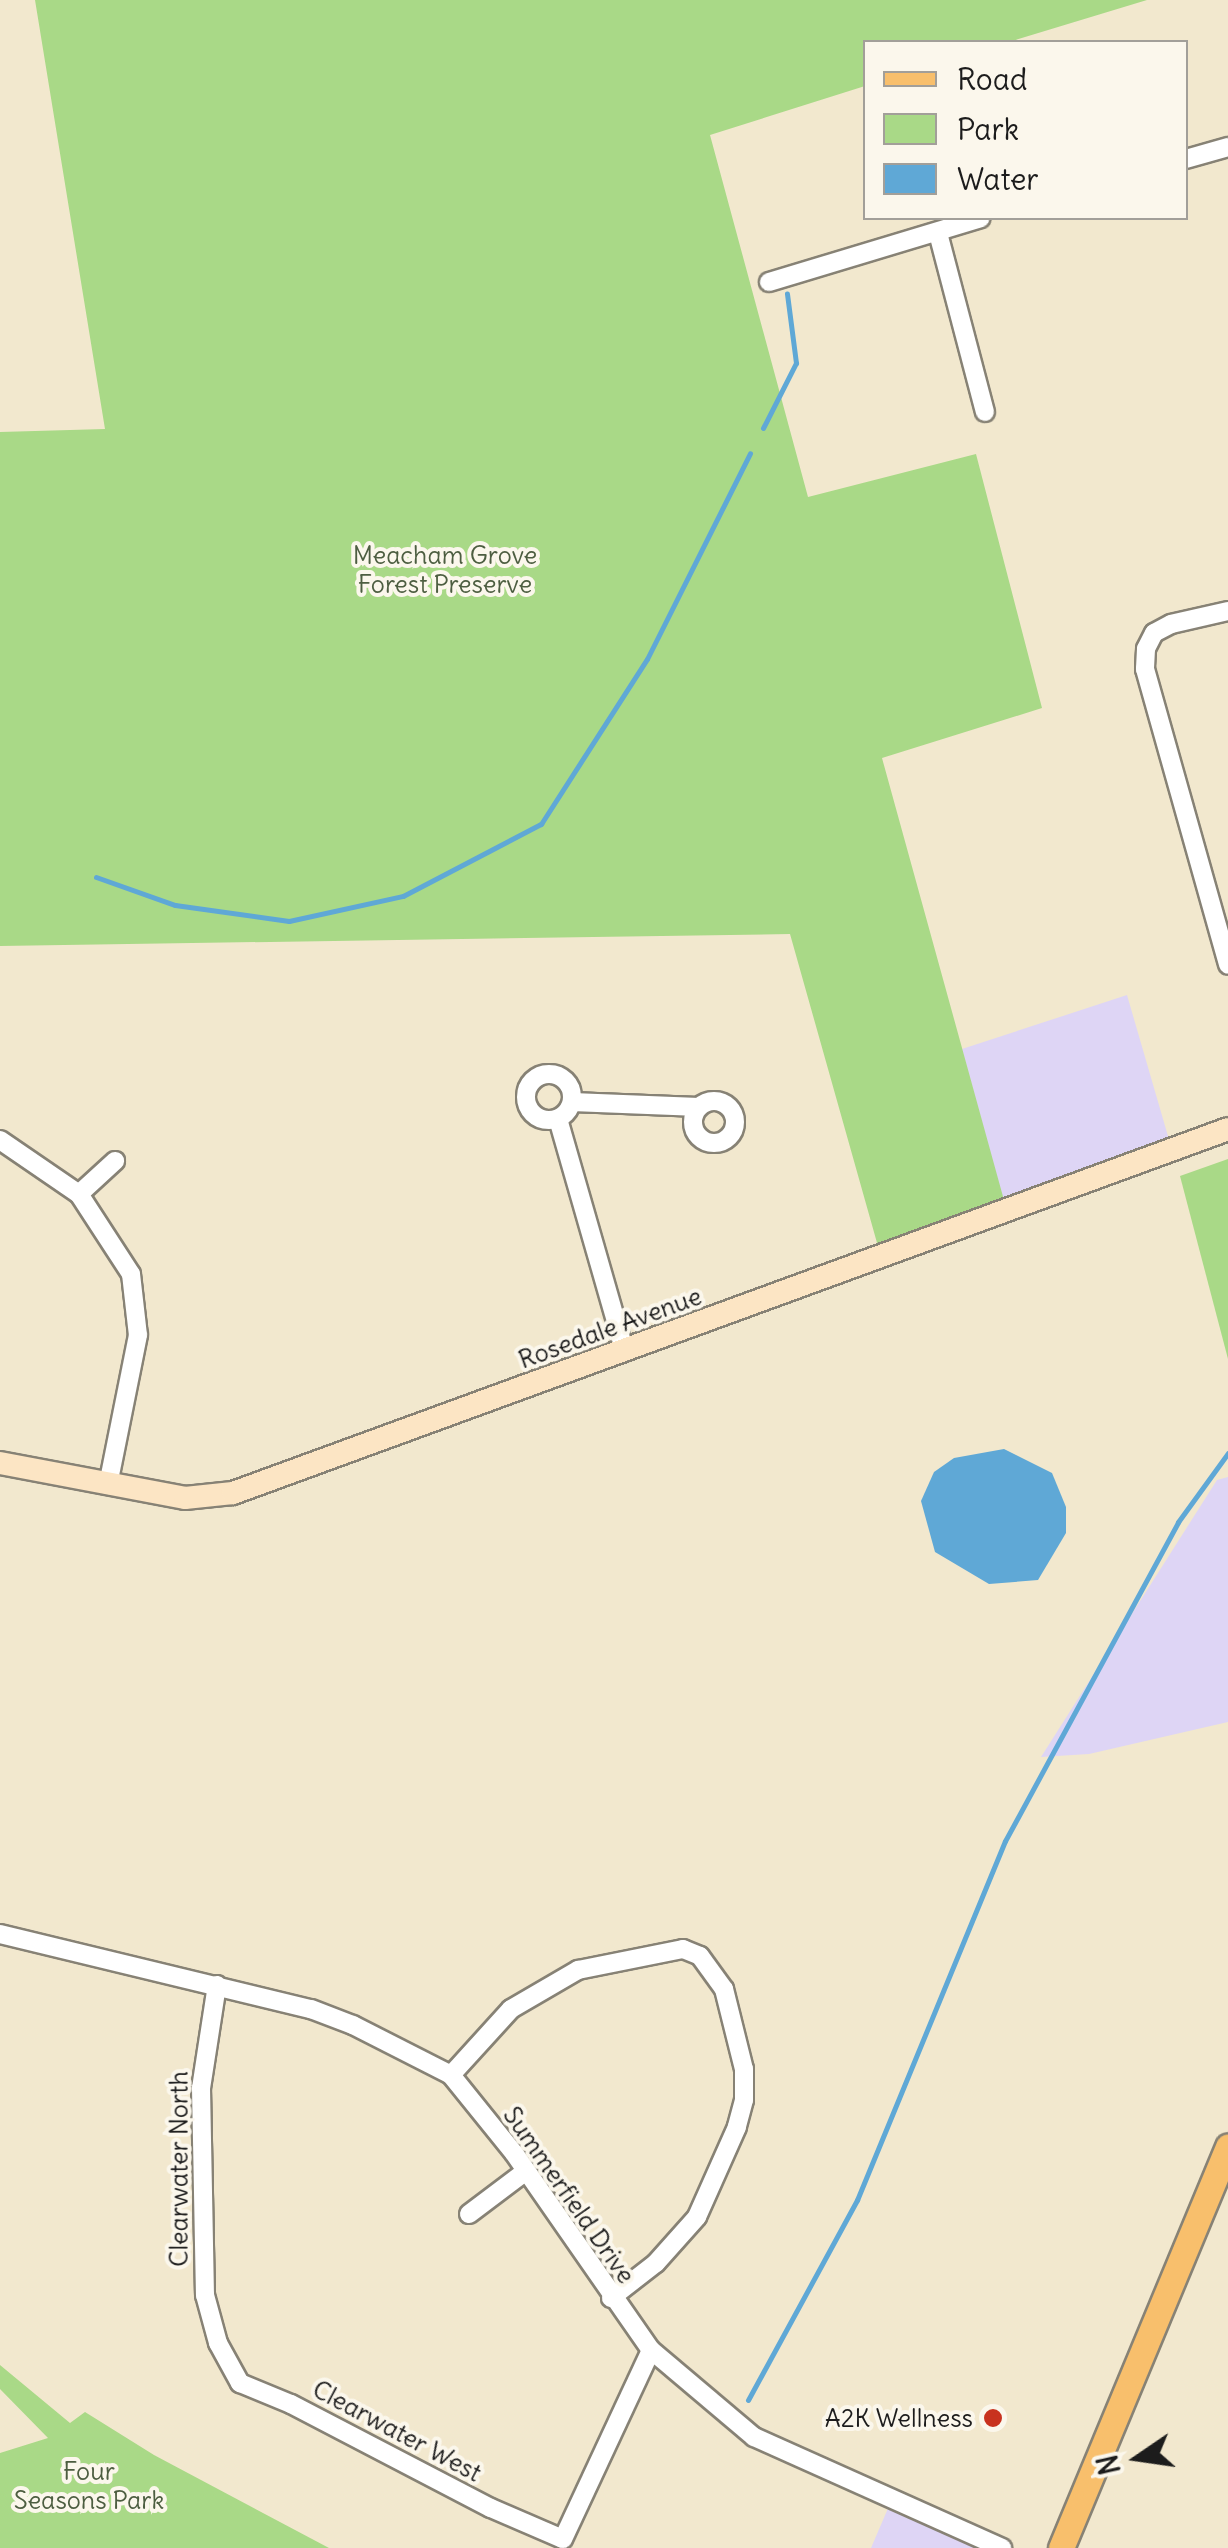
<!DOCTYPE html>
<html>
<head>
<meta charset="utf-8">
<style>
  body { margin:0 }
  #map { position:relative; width:1228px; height:2548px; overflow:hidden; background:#f2e8ce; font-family:Delius,sans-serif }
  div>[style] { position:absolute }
  .built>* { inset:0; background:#ded5f5 }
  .green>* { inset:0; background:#a9d987 }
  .water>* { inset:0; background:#5fa8d6 }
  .stream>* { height:5px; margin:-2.5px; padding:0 2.5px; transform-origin:2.5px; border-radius:2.5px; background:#5fa8d6 }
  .roads { filter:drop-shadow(2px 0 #878275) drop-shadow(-2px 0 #878275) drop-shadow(0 2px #878275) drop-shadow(0 -2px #878275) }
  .street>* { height:18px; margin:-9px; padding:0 9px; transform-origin:9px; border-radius:9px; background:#fff }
  .street>.ring { margin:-9px; padding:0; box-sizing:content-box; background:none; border:18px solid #fff; border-radius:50% }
  .secondary>* { height:22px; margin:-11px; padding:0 11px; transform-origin:11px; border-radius:11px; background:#fce5c4 }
  .primary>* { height:25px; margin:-12.5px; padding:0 12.5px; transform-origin:12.5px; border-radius:12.5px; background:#f8bf6c }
  .dots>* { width:28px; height:28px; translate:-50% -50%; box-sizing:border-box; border:5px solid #fbf7ec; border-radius:50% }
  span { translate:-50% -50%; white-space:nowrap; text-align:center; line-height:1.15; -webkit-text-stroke:8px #fbf7ec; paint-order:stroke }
  .park-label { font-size:25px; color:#4d5e41 }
  .street-label { font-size:25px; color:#1c1c1c }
  .poi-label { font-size:25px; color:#1c1c1c }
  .right { translate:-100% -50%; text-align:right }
  .legend { position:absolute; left:863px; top:40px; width:325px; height:180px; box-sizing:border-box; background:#fbf7ec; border:2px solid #a29f99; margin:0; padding:12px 18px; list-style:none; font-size:30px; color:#1c1c1c }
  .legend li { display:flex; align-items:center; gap:20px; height:50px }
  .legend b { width:50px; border:2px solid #a29f99 }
  .north { position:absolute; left:1088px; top:2408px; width:100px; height:100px; -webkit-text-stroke:8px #fbf7ec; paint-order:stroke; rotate:257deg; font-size:28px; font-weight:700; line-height:40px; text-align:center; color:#1c1c1c }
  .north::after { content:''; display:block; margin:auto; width:35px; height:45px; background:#1c1c1c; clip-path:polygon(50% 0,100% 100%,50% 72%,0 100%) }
</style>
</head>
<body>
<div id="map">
  <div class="built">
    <i style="clip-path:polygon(1127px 995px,1170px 1143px,1005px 1206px,962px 1049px)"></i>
    <i style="clip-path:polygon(1228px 1477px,1228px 1722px,1089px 1754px,1041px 1757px,1217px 1480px)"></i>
    <i style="clip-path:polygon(889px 2506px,988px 2548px,871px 2548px)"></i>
  </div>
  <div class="green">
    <i style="clip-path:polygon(35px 0,1147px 0,1009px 42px,866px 42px,865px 86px,710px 135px,808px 497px,976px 454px,1042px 708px,882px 758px,1007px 1211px,881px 1257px,790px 934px,0 946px,0 432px,105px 429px)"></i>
    <i style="clip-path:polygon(1228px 1159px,1228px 1359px,1180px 1176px)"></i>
    <i style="clip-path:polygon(0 2365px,70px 2423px,85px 2412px,154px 2455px,329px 2548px,0 2548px,0 2453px,48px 2438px,0 2389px)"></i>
  </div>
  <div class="water">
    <i style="clip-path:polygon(1004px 1449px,1052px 1473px,1066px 1507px,1066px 1533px,1038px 1580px,989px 1584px,935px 1552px,921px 1501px,934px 1472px,954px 1458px)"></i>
  </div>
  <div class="stream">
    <i style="left:763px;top:428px;width:73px;rotate:-63.1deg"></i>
    <i style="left:796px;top:363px;width:70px;rotate:-97.4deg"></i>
    <i style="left:96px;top:877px;width:84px;rotate:19.5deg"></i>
    <i style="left:175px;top:905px;width:115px;rotate:8deg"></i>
    <i style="left:289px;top:921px;width:117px;rotate:-12.4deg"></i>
    <i style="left:403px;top:896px;width:156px;rotate:-27.6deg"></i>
    <i style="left:541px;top:824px;width:196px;rotate:-57.3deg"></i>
    <i style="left:647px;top:659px;width:230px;rotate:-63.4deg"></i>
    <i style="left:748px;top:2400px;width:228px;rotate:-61.4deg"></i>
    <i style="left:857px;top:2200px;width:388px;rotate:-67.6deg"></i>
    <i style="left:1005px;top:1841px;width:363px;rotate:-61.5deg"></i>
    <i style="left:1178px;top:1522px;width:85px;rotate:-54.1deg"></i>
  </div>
  <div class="roads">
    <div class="street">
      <i style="left:1186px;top:159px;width:44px;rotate:-15.9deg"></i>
      <i style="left:938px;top:233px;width:185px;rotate:75.3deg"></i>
      <i style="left:769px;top:282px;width:221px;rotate:-16.8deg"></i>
      <i style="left:1228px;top:611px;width:58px;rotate:167.2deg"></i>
      <i style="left:1171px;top:624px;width:19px;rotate:152deg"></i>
      <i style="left:1154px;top:633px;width:18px;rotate:117deg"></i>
      <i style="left:1146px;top:649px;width:20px;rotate:93deg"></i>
      <i style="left:1145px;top:669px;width:307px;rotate:74.3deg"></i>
      <i class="ring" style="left:526px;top:1074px;width:28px;height:28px"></i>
      <i class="ring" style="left:693px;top:1101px;width:24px;height:24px"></i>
      <i style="left:572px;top:1102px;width:127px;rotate:2.3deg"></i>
      <i style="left:558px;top:1119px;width:242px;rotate:74deg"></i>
      <i style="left:0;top:1140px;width:96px;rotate:34.4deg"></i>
      <i style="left:79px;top:1194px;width:95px;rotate:57deg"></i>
      <i style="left:131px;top:1274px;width:61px;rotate:83.5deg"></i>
      <i style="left:138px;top:1335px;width:153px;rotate:101.3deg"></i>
      <i style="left:79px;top:1194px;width:49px;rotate:-42.5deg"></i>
      <i style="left:0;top:1934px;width:320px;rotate:13.6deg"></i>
      <i style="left:311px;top:2009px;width:45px;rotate:20.9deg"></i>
      <i style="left:353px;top:2025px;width:110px;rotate:27deg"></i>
      <i style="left:451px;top:2075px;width:100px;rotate:51.1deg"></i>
      <i style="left:514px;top:2153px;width:240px;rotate:55.2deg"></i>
      <i style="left:651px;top:2350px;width:135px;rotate:40.2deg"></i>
      <i style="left:754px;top:2437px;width:272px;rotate:24.1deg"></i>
      <i style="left:217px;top:1985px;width:104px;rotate:98.8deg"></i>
      <i style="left:201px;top:2088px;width:207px;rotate:88.9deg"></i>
      <i style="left:205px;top:2295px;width:50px;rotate:74.8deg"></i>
      <i style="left:218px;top:2343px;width:46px;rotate:61.2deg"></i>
      <i style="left:240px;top:2383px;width:55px;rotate:22.4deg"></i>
      <i style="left:291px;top:2404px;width:225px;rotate:27.5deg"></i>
      <i style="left:491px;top:2508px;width:78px;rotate:23.3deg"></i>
      <i style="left:563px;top:2539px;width:208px;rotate:-65deg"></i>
      <i style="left:451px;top:2075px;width:89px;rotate:-47.7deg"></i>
      <i style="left:511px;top:2009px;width:78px;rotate:-30.2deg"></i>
      <i style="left:578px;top:1970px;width:107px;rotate:-11.3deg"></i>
      <i style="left:683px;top:1949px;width:18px;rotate:22deg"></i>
      <i style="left:700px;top:1956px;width:41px;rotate:54deg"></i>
      <i style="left:724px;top:1989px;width:82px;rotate:76deg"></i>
      <i style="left:744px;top:2069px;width:31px;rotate:90deg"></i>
      <i style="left:744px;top:2100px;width:28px;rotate:105deg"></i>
      <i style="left:737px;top:2127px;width:98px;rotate:114deg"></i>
      <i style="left:697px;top:2217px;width:62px;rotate:131.7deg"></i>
      <i style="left:656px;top:2263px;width:57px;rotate:142.1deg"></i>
      <i style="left:469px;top:2214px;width:71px;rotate:-37deg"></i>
    </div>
    <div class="secondary">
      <i style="left:0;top:1463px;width:188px;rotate:10.7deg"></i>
      <i style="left:185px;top:1498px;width:48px;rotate:-5.9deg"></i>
      <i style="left:233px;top:1493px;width:1059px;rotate:-20.09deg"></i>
    </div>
    <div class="primary">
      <i style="left:1061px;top:2548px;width:435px;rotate:-67.4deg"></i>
    </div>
  </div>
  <div class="dots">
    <i style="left:993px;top:2418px;background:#c8321e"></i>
  </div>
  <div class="park-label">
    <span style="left:445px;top:570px">Meacham Grove<br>Forest Preserve</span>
    <span style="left:89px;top:2486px">Four<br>Seasons Park</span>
  </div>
  <div class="street-label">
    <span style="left:610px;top:1328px;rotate:-20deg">Rosedale Avenue</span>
    <span style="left:179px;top:2169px;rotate:-90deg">Clearwater North</span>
    <span style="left:569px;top:2195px;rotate:55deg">Summerfield Drive</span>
    <span style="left:397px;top:2431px;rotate:28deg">Clearwater West</span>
  </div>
  <div class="poi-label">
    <span class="right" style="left:973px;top:2418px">A2K Wellness</span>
  </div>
  <ul class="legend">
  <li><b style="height:12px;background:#f8bf6c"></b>Road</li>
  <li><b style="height:28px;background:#a9d987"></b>Park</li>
  <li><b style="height:28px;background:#5fa8d6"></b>Water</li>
  </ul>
  <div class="north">N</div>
</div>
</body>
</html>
